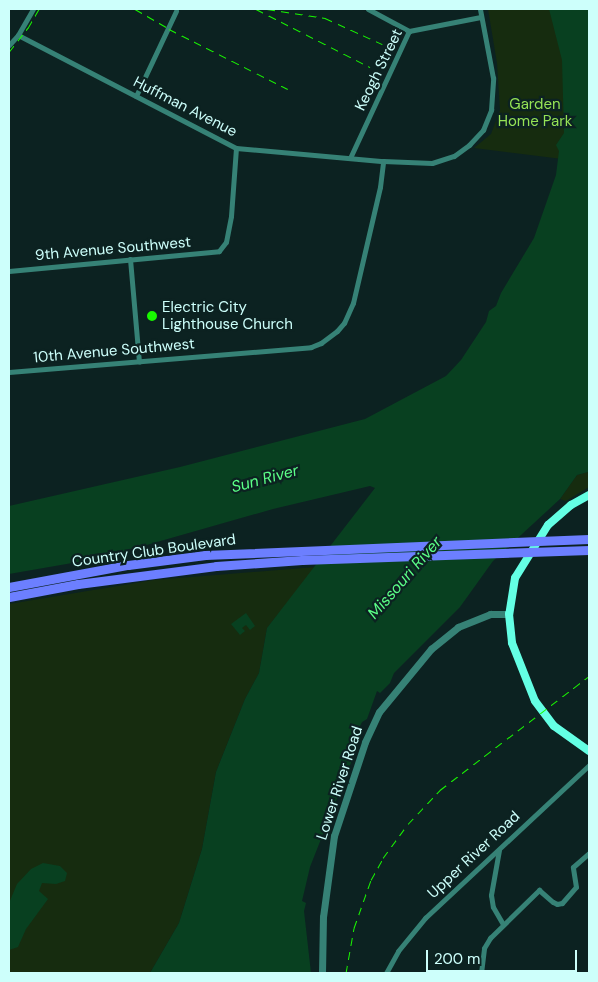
<!DOCTYPE html>
<html>
<head>
<meta charset="utf-8">
<style>
  body { margin:0 }
  #map { position:relative; width:598px; height:982px; overflow:hidden; background:#0c2221; font-family:"DM Sans",sans-serif }
  div>[style] { position:absolute }
  .green>* { inset:0; background:#162c0f }
  .water>* { inset:0; background:#084020 }
  .minor>* { height:5px; margin:-2.5px; padding:0 2.5px; transform-origin:2.5px; border-radius:2.5px; background:#368276 }
  .tertiary>* { height:7px; margin:-3.5px; padding:0 3.5px; transform-origin:3.5px; border-radius:3.5px; background:#368276 }
  .secondary>* { height:8px; margin:-4px; padding:0 4px; transform-origin:4px; border-radius:4px; background:#64ffe4 }
  .trunk>* { height:9px; margin:-4.5px; padding:0 4.5px; transform-origin:4.5px; border-radius:4.5px; background:#6c7fff }
  .rail>* { height:1px; margin-top:-0.5px; transform-origin:0; background:repeating-linear-gradient(90deg,#18f800 0 8px,transparent 0 14px) }
  .dots>* { width:14px; height:14px; translate:-50% -50%; box-sizing:border-box; border:2px solid #0c2221; border-radius:50% }
  span { translate:-50% -50%; white-space:nowrap; text-align:center; line-height:1.15; -webkit-text-stroke:4.5px #0c2221; paint-order:stroke }
  .street-label { font-size:15px; color:#cdfffb }
  .park-label { font-size:15px; color:#95e355 }
  .poi-label { font-size:15px; color:#cdfffb }
  .left { translate:0 -50%; text-align:left }
  .water-label { font-size:16px; color:#5bff87; font-style:italic }
  .frame { position:absolute; inset:0; border:10px solid #cdfffb; pointer-events:none }
  .scale { position:absolute; left:426px; top:950px; width:151px; height:22px; box-sizing:border-box; border:2px solid #cdfffb; border-top:0; padding-left:6px; font-size:15px; line-height:18px; white-space:nowrap; color:#cdfffb; -webkit-text-stroke:4px #0c2221; paint-order:stroke }
</style>
</head>
<body>
<div id="map">
  <div class="green">
    <i style="clip-path:polygon(488px 9px,551px 9px,561px 33px,570px 112px,562px 159px,474px 148px,491px 134px,500px 110px,497px 63px)"></i>
    <i style="clip-path:polygon(589px 469px,589px 487px,566px 501px,560px 499px,577px 475px,588px 472px)"></i>
    <i style="clip-path:polygon(316px 567px,267px 628px,259px 673px,245px 699px,216px 772px,202px 849px,179px 923px,150px 973px,9px 973px,9px 604px,154px 580px)"></i>
  </div>
  <div class="water">
    <i style="clip-path:polygon(549px 9px,589px 9px,589px 469px,588px 472px,577px 475px,560px 499px,493px 561px,460px 607px,394px 673px,390px 683px,380px 693px,377px 691px,367px 719px,362px 722px,356px 734px,358px 745px,310px 867px,302px 901px,306px 903px,304px 911px,311px 973px,150px 973px,179px 923px,202px 849px,216px 772px,245px 699px,259px 673px,267px 628px,375px 488px,370px 486px,273px 509px,101px 558px,9px 574px,9px 506px,180px 467px,365px 419px,446px 376px,461px 360px,486px 322px,489px 311px,496px 306px,501px 293px,534px 238px,556px 175px,559px 151px,556px 145px,564px 133px,562px 60px)"></i>
    <i style="clip-path:polygon(246px 613px,255px 626px,250px 630px,246px 625px,242px 628px,245px 631px,240px 635px,231px 624px)"></i>
    <i style="clip-path:polygon(43px 863px,60px 866px,67px 873px,65px 881px,56px 884px,42px 883px,39px 891px,48px 899px,26px 929px,18px 947px,9px 950px,9px 903px,17px 884px,31px 869px)"></i>
  </div>
  <div class="minor">
    <i style="left:368px;top:9px;width:47px;rotate:28.2deg"></i>
    <i style="left:18px;top:35px;width:246px;rotate:27.4deg"></i>
    <i style="left:236px;top:148px;width:148px;rotate:5.1deg"></i>
    <i style="left:383px;top:161px;width:49px;rotate:2.3deg"></i>
    <i style="left:432px;top:163px;width:23px;rotate:-18deg"></i>
    <i style="left:454px;top:156px;width:19px;rotate:-36deg"></i>
    <i style="left:469px;top:145px;width:21px;rotate:-47deg"></i>
    <i style="left:483px;top:130px;width:22px;rotate:-68deg"></i>
    <i style="left:491px;top:110px;width:32px;rotate:-86deg"></i>
    <i style="left:493px;top:78px;width:70px;rotate:-100.7deg"></i>
    <i style="left:9px;top:45px;width:13px;rotate:-48deg"></i>
    <i style="left:18px;top:35px;width:30px;rotate:-60deg"></i>
    <i style="left:136px;top:96px;width:94px;rotate:-64.8deg"></i>
    <i style="left:350px;top:158px;width:140px;rotate:-65.1deg"></i>
    <i style="left:409px;top:31px;width:73px;rotate:-11deg"></i>
    <i style="left:130px;top:259px;width:103px;rotate:85deg"></i>
    <i style="left:9px;top:271px;width:211px;rotate:-5.4deg"></i>
    <i style="left:219px;top:251px;width:11px;rotate:-52deg"></i>
    <i style="left:226px;top:242px;width:26px;rotate:-79deg"></i>
    <i style="left:231px;top:216px;width:68px;rotate:-85.8deg"></i>
    <i style="left:9px;top:372px;width:303px;rotate:-4.7deg"></i>
    <i style="left:311px;top:347px;width:11px;rotate:-22deg"></i>
    <i style="left:321px;top:343px;width:20px;rotate:-37deg"></i>
    <i style="left:337px;top:331px;width:11px;rotate:-49deg"></i>
    <i style="left:344px;top:323px;width:22px;rotate:-66deg"></i>
    <i style="left:353px;top:303px;width:119px;rotate:-76.9deg"></i>
    <i style="left:380px;top:187px;width:26px;rotate:-83deg"></i>
    <i style="left:499px;top:850px;width:46px;rotate:100.1deg"></i>
    <i style="left:491px;top:895px;width:12px;rotate:81deg"></i>
    <i style="left:493px;top:907px;width:20px;rotate:60deg"></i>
    <i style="left:386px;top:973px;width:25px;rotate:-61deg"></i>
    <i style="left:398px;top:951px;width:43px;rotate:-50.7deg"></i>
    <i style="left:425px;top:918px;width:224px;rotate:-43deg"></i>
    <i style="left:481px;top:973px;width:25px;rotate:-83deg"></i>
    <i style="left:484px;top:948px;width:12px;rotate:-59deg"></i>
    <i style="left:490px;top:938px;width:69px;rotate:-44.4deg"></i>
    <i style="left:539px;top:890px;width:18px;rotate:41deg"></i>
    <i style="left:553px;top:902px;width:4px;rotate:27deg"></i>
    <i style="left:557px;top:904px;width:5px;rotate:-11deg"></i>
    <i style="left:562px;top:903px;width:21px;rotate:-49deg"></i>
    <i style="left:576px;top:887px;width:20px;rotate:-99deg"></i>
    <i style="left:573px;top:867px;width:21px;rotate:-41deg"></i>
  </div>
  <div class="tertiary">
    <i style="left:322px;top:973px;width:56px;rotate:-89deg"></i>
    <i style="left:323px;top:917px;width:82px;rotate:-82.3deg"></i>
    <i style="left:334px;top:836px;width:99px;rotate:-71.7deg"></i>
    <i style="left:365px;top:742px;width:33px;rotate:-65deg"></i>
    <i style="left:379px;top:712px;width:82px;rotate:-50.5deg"></i>
    <i style="left:431px;top:649px;width:35px;rotate:-39deg"></i>
    <i style="left:458px;top:627px;width:35px;rotate:-22deg"></i>
    <i style="left:490px;top:614px;width:19px"></i>
  </div>
  <div class="secondary">
    <i style="left:589px;top:495px;width:21px;rotate:151deg"></i>
    <i style="left:571px;top:505px;width:30px;rotate:139deg"></i>
    <i style="left:548px;top:525px;width:62px;rotate:121.9deg"></i>
    <i style="left:515px;top:578px;width:36px;rotate:99deg"></i>
    <i style="left:509px;top:614px;width:29px;rotate:84deg"></i>
    <i style="left:512px;top:643px;width:62px;rotate:68.4deg"></i>
    <i style="left:535px;top:701px;width:31px;rotate:53deg"></i>
    <i style="left:554px;top:726px;width:43px;rotate:35.5deg"></i>
  </div>
  <div class="trunk">
    <i style="left:9px;top:587px;width:121px;rotate:-10.5deg"></i>
    <i style="left:128px;top:565px;width:78px;rotate:-7.4deg"></i>
    <i style="left:205px;top:555px;width:384px;rotate:-2.4deg"></i>
    <i style="left:9px;top:597px;width:70px;rotate:-10.7deg"></i>
    <i style="left:78px;top:584px;width:139px;rotate:-7.4deg"></i>
    <i style="left:216px;top:566px;width:86px;rotate:-4deg"></i>
    <i style="left:302px;top:560px;width:287px;rotate:-2deg"></i>
  </div>
  <div class="rail">
    <i style="left:135px;top:9px;width:39px;rotate:30deg"></i>
    <i style="left:169px;top:29px;width:133px;rotate:26.8deg"></i>
    <i style="left:256px;top:9px;width:128px;rotate:27deg"></i>
    <i style="left:267px;top:9px;width:59px;rotate:8.8deg"></i>
    <i style="left:325px;top:18px;width:63px;rotate:24.5deg"></i>
    <i style="left:9px;top:52px;width:31px;rotate:-52deg"></i>
    <i style="left:28px;top:28px;width:22px;rotate:-60deg"></i>
    <i style="left:346px;top:973px;width:46px;rotate:-79.9deg"></i>
    <i style="left:354px;top:928px;width:51px;rotate:-70.5deg"></i>
    <i style="left:371px;top:880px;width:25px;rotate:-61deg"></i>
    <i style="left:383px;top:858px;width:42px;rotate:-53.7deg"></i>
    <i style="left:408px;top:824px;width:47px;rotate:-46.7deg"></i>
    <i style="left:440px;top:790px;width:188px;rotate:-37.4deg"></i>
  </div>
  <div class="dots">
    <i style="left:152px;top:316px;background:#18f800"></i>
  </div>
  <div class="street-label">
    <span style="left:379px;top:70px;rotate:-64deg">Keogh Street</span>
    <span style="left:185px;top:107px;rotate:27deg">Huffman Avenue</span>
    <span style="left:113px;top:249px;rotate:-5deg">9th Avenue Southwest</span>
    <span style="left:114px;top:351px;rotate:-5deg">10th Avenue Southwest</span>
    <span style="left:154px;top:551px;rotate:-8deg">Country Club Boulevard</span>
    <span style="left:340px;top:783px;rotate:-72deg">Lower River Road</span>
    <span style="left:474px;top:855px;rotate:-43deg">Upper River Road</span>
  </div>
  <div class="park-label">
    <span style="left:535px;top:113px">Garden<br>Home Park</span>
  </div>
  <div class="poi-label">
    <span class="left" style="left:162px;top:316px">Electric City<br>Lighthouse Church</span>
  </div>
  <div class="water-label">
    <span style="left:265px;top:479px;rotate:-15deg">Sun River</span>
    <span style="left:405px;top:578px;rotate:-49deg">Missouri River</span>
  </div>
  <div class="frame"></div>
  <div class="scale">200 m</div>
</div>
</body>
</html>
